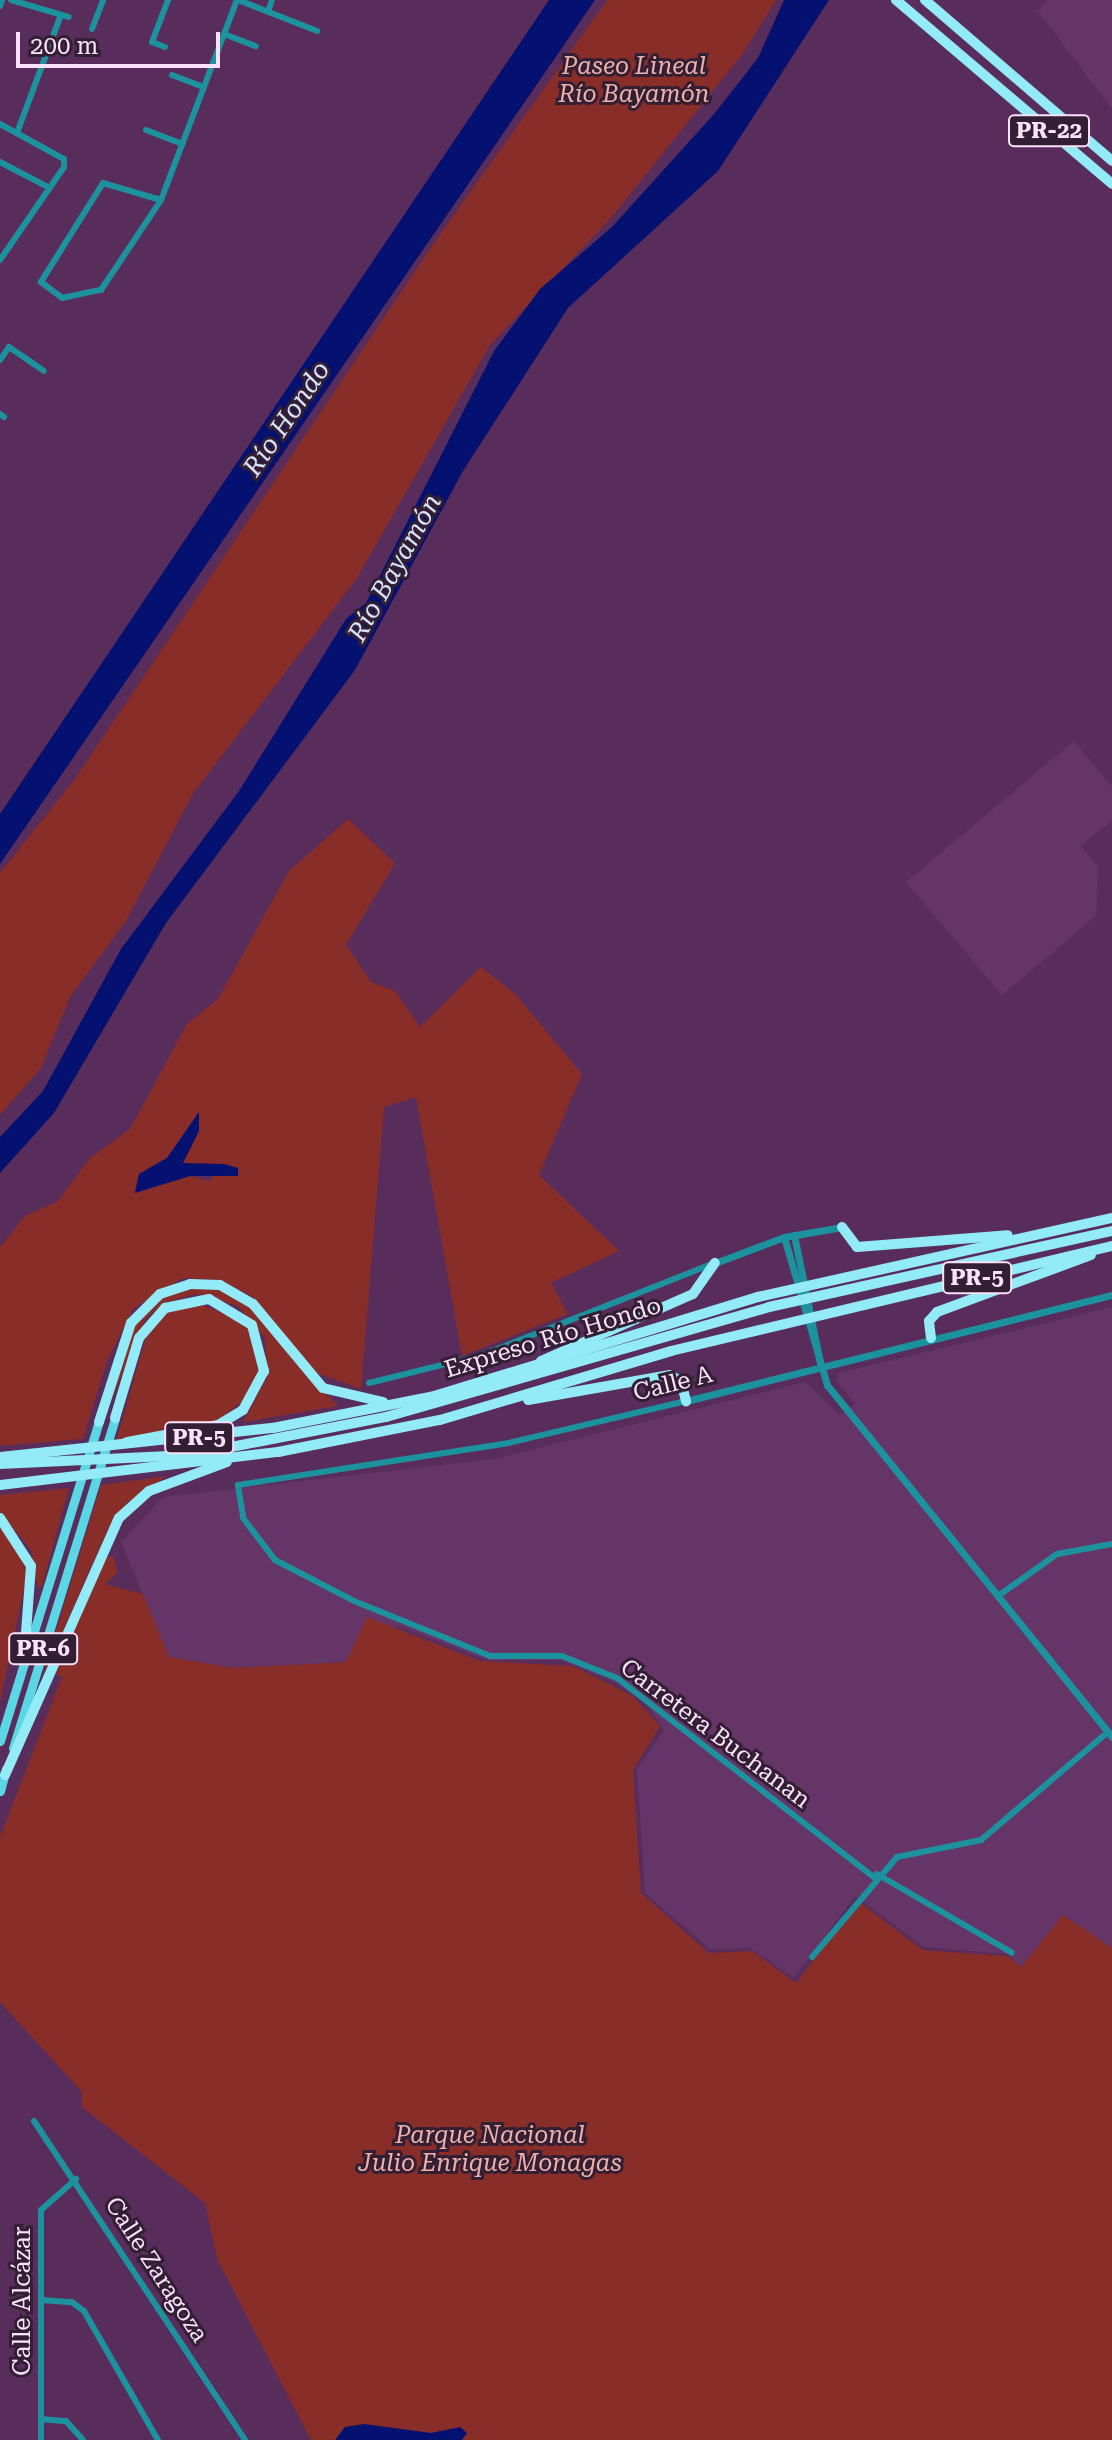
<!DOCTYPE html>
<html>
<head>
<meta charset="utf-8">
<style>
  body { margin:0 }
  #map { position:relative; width:1112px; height:2440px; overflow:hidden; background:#592d5b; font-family:"Roboto Serif",serif }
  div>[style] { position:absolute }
  .built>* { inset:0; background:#663568 }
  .green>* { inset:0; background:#892d29 }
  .water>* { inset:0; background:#051170 }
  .minor>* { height:6px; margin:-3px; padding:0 3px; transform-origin:3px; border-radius:3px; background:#1c929e }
  .tertiary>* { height:7px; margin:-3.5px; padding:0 3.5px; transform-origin:3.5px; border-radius:3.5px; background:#1c929e }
  .primary>* { height:9px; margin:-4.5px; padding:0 4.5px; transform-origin:4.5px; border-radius:4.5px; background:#5ad6e4 }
  .motorway>* { height:10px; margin:-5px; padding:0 5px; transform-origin:5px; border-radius:5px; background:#92ebf6 }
  span { translate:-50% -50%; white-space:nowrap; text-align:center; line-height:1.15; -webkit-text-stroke:6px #331f33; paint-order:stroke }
  .shield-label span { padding:2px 6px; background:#331f33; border:2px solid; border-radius:6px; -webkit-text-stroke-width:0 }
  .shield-label { font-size:22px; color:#fce1fc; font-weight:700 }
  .park-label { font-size:24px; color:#efb0a9; font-style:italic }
  .street-label { font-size:24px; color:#fce1fc }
  .water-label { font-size:26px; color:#d7e3fd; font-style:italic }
  .scale { position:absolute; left:16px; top:32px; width:204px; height:36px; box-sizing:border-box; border:4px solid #fce1fc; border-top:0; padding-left:10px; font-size:24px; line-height:28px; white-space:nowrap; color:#fce1fc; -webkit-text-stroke:6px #331f33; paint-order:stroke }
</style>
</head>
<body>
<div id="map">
  <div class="built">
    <i style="clip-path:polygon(1047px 0,1112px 0,1112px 109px,1038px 11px)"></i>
    <i style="clip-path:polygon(1074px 741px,1112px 787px,1112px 821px,1081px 845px,1098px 868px,1096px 916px,1002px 995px,906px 882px)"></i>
    <i style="clip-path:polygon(1112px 1307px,1112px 1948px,1063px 1915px,1021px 1967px,1008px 1954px,924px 1947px,855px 1896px,794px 1978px,750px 1948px,710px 1949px,645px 1893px,637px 1769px,664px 1730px,647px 1704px,614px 1682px,560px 1660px,489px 1661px,399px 1626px,346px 1662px,234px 1668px,169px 1657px,121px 1542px,163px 1497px,494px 1459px,805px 1382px,840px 1415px,855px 1404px,836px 1380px,839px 1373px)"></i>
  </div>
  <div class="green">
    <i style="clip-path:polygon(607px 0,776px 0,744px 52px,611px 218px,490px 345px,357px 578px,192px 795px,126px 921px,70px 997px,41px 1068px,0 1115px,0 873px,75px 779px,432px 246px)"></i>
    <i style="clip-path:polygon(evenodd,348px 819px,395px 863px,346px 945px,371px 982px,395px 991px,420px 1027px,481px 967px,515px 994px,582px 1074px,539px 1175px,619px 1251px,551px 1283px,568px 1314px,462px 1356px,416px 1097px,384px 1107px,361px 1389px,314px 1372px,253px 1297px,219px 1280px,183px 1278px,133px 1309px,107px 1361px,83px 1439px,0 1446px,0 1247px,25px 1216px,58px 1201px,90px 1158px,130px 1129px,187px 1024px,218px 999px,289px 871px,348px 819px,198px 1113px,199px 1131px,180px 1160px,202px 1169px,224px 1164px,209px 1181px,190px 1176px,135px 1193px,139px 1174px,167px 1158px,198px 1113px)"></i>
    <i style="clip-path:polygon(215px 1288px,244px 1300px,338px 1406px,243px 1422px,267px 1378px,265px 1338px,238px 1306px,198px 1294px,166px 1302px,146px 1318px,105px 1415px,128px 1335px,150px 1305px,180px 1289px)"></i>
    <i style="clip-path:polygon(197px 1303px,240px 1319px,250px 1331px,260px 1369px,245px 1399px,215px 1423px,116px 1442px,148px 1330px,164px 1313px)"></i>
    <i style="clip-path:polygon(167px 1476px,127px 1503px,108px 1528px,41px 1680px,101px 1485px)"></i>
    <i style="clip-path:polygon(69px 1488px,42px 1586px,38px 1588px,31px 1550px,0 1512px,0 1495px)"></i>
    <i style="clip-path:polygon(0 1528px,18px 1546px,27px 1574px,0 1702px)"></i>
    <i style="clip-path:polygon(106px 1557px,114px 1557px,117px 1573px,105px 1584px,143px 1594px,169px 1657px,234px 1668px,346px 1662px,367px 1617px,480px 1661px,573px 1666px,633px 1696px,660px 1726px,633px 1770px,641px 1893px,709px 1953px,752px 1951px,796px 1983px,858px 1901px,923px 1950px,1008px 1956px,1021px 1967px,1063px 1915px,1112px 1948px,1112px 2440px,311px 2440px,217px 2259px,205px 2203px,82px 2107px,82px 2092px,0 2002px,0 1837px,62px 1677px,56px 1674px)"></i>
  </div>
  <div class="water">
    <i style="clip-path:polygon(549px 0,595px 0,0 864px,0 814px)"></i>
    <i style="clip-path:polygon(784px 0,829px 0,718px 171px,568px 308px,463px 471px,355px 670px,166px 923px,54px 1113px,0 1173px,0 1137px,43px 1091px,121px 949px,239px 791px,346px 619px,366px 603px,494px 351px,540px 289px,612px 227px,714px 114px,758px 58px)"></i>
    <i style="clip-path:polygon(199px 1112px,199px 1131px,183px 1163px,224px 1164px,238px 1168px,238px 1176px,190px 1176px,135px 1193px,139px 1174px,167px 1158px)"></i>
    <i style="clip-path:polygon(364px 2424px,431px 2433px,460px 2427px,467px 2433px,462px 2440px,335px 2440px,345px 2427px)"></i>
  </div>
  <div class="minor">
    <i style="left:11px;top:0;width:60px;rotate:16.3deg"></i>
    <i style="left:238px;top:0;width:85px;rotate:21.4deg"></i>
    <i style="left:0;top:6px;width:6px;rotate:-72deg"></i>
    <i style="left:268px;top:12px;width:13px;rotate:-72deg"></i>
    <i style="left:92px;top:29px;width:31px;rotate:-69deg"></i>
    <i style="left:224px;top:34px;width:34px;rotate:21deg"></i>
    <i style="left:165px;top:47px;width:14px;rotate:-159deg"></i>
    <i style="left:152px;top:42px;width:45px;rotate:-69.1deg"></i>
    <i style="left:172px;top:75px;width:34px;rotate:21deg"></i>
    <i style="left:0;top:124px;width:73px;rotate:28.7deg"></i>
    <i style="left:64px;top:159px;width:8px;rotate:90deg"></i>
    <i style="left:64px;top:167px;width:113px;rotate:124.5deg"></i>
    <i style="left:146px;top:130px;width:39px;rotate:21deg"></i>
    <i style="left:17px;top:133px;width:126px;rotate:-69.6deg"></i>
    <i style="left:0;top:162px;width:56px;rotate:27.5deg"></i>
    <i style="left:161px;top:200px;width:60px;rotate:-163.7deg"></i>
    <i style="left:103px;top:183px;width:117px;rotate:122.1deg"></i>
    <i style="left:41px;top:282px;width:26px;rotate:37deg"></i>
    <i style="left:62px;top:298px;width:40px;rotate:-12deg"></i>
    <i style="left:101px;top:290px;width:108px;rotate:-56.3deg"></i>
    <i style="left:161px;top:200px;width:214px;rotate:-69.2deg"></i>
    <i style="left:0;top:360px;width:16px;rotate:-55deg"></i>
    <i style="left:9px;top:347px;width:42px;rotate:34.4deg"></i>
    <i style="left:0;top:414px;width:5px;rotate:37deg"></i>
    <i style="left:369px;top:1383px;width:116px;rotate:-13.9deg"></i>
    <i style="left:482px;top:1355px;width:247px;rotate:-21.6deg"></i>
    <i style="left:686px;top:1401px;width:182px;rotate:166.7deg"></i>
    <i style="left:509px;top:1443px;width:274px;rotate:171.2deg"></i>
    <i style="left:238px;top:1485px;width:33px;rotate:81deg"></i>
    <i style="left:243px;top:1518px;width:53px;rotate:52.7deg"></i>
    <i style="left:275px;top:1560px;width:89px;rotate:27.4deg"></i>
    <i style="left:354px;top:1601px;width:147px;rotate:22deg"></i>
    <i style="left:490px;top:1656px;width:72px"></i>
    <i style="left:562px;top:1656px;width:59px;rotate:21.8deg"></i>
    <i style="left:617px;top:1678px;width:325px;rotate:37.8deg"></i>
    <i style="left:998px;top:1596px;width:72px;rotate:-35.4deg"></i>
    <i style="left:1057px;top:1554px;width:56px;rotate:-10.3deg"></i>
    <i style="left:877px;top:1874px;width:156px;rotate:30.3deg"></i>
    <i style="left:812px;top:1957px;width:131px;rotate:-49.6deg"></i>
    <i style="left:897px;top:1857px;width:86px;rotate:-11.4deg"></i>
    <i style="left:981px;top:1840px;width:167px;rotate:-40.4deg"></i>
    <i style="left:34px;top:2121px;width:382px;rotate:56.5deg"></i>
    <i style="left:41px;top:2300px;width:31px;rotate:4deg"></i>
    <i style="left:72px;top:2302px;width:15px;rotate:37deg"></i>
    <i style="left:84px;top:2311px;width:149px;rotate:60.2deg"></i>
    <i style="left:41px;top:2419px;width:25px;rotate:5deg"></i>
    <i style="left:66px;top:2421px;width:25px;rotate:48deg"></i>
    <i style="left:41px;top:2440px;width:230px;rotate:-90deg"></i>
    <i style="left:41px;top:2210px;width:47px;rotate:-41.5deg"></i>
  </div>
  <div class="tertiary">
    <i style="left:794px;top:1235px;width:136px;rotate:78.5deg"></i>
    <i style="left:784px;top:1237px;width:154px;rotate:73.8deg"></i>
    <i style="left:827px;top:1385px;width:453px;rotate:51deg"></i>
    <i style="left:715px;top:1263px;width:74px;rotate:-20.6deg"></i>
    <i style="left:784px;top:1237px;width:59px;rotate:-9.8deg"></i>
    <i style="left:686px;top:1401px;width:439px;rotate:-14deg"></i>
  </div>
  <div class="primary">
    <i style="left:0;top:1741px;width:334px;rotate:-72.8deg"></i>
    <i style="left:13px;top:1748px;width:345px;rotate:-72.8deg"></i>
    <i style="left:0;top:1791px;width:23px;rotate:-75deg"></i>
  </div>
  <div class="motorway">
    <i style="left:896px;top:0;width:284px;rotate:40.4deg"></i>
    <i style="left:925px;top:0;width:247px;rotate:40.7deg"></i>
    <i style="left:842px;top:1227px;width:25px;rotate:53deg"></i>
    <i style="left:857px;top:1247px;width:151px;rotate:-4.5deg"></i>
    <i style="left:931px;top:1338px;width:17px;rotate:-97deg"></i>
    <i style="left:929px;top:1321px;width:12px;rotate:-48deg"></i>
    <i style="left:937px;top:1312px;width:164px;rotate:-20.3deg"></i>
    <i style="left:541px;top:1361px;width:166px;rotate:-23.8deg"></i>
    <i style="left:693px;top:1294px;width:38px;rotate:-55deg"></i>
    <i style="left:528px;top:1400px;width:144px;rotate:-10deg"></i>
    <i style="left:670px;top:1375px;width:13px;rotate:29deg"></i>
    <i style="left:681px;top:1381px;width:21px;rotate:76deg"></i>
    <i style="left:115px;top:1418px;width:84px;rotate:-73.3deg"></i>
    <i style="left:139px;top:1338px;width:40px;rotate:-49deg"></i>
    <i style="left:165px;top:1308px;width:45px;rotate:-11.6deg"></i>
    <i style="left:209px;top:1299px;width:50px;rotate:31.2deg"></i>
    <i style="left:252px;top:1325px;width:48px;rotate:75.4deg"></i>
    <i style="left:264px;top:1371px;width:44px;rotate:118.3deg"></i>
    <i style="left:243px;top:1410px;width:29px;rotate:149deg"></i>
    <i style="left:218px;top:1425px;width:93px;rotate:169.4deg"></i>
    <i style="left:99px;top:1422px;width:104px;rotate:-72.1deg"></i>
    <i style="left:131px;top:1323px;width:41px;rotate:-45deg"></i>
    <i style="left:160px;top:1294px;width:32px;rotate:-18deg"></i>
    <i style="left:190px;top:1284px;width:30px;rotate:2deg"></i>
    <i style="left:220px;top:1285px;width:38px;rotate:30deg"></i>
    <i style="left:253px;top:1304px;width:109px;rotate:50.2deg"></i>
    <i style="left:323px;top:1388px;width:62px;rotate:13.1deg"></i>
    <i style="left:0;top:1457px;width:275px;rotate:-6.1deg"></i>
    <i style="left:273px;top:1428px;width:164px;rotate:-11.2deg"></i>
    <i style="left:434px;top:1396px;width:339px;rotate:-17deg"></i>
    <i style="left:758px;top:1297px;width:363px;rotate:-12.6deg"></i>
    <i style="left:0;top:1464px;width:190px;rotate:-2.7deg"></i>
    <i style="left:190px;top:1455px;width:200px;rotate:-11deg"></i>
    <i style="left:386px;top:1417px;width:398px;rotate:-16deg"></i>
    <i style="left:769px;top:1307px;width:351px;rotate:-12.5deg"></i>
    <i style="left:0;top:1485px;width:280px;rotate:-6.8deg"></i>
    <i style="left:278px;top:1452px;width:165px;rotate:-11.2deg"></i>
    <i style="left:440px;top:1420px;width:241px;rotate:-16.6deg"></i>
    <i style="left:671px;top:1351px;width:453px;rotate:-13.4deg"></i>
    <i style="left:0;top:1518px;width:57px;rotate:57.1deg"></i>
    <i style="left:31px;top:1566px;width:94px;rotate:94.3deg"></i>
    <i style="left:5px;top:1775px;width:281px;rotate:-66.1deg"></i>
    <i style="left:119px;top:1518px;width:40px;rotate:-42deg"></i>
    <i style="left:149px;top:1491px;width:83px;rotate:-20.4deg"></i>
  </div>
  <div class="shield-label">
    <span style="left:1049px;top:131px">PR-22</span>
    <span style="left:977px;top:1278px">PR-5</span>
    <span style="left:199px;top:1438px">PR-5</span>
    <span style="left:43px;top:1649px">PR-6</span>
  </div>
  <div class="park-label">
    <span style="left:634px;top:81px">Paseo Lineal<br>Río Bayamón</span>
    <span style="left:490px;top:2150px">Parque Nacional<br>Julio Enrique Monagas</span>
  </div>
  <div class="street-label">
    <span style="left:553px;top:1338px;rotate:-17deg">Expreso Río Hondo</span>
    <span style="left:673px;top:1384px;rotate:-14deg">Calle A</span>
    <span style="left:715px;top:1734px;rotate:37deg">Carretera Buchanan</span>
    <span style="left:156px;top:2270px;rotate:57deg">Calle Zaragoza</span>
    <span style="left:23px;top:2301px;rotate:-90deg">Calle Alcázar</span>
  </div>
  <div class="water-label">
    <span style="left:287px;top:419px;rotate:-56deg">Río Hondo</span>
    <span style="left:395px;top:568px;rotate:-61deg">Río Bayamón</span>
  </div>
  <div class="scale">200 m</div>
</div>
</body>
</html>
